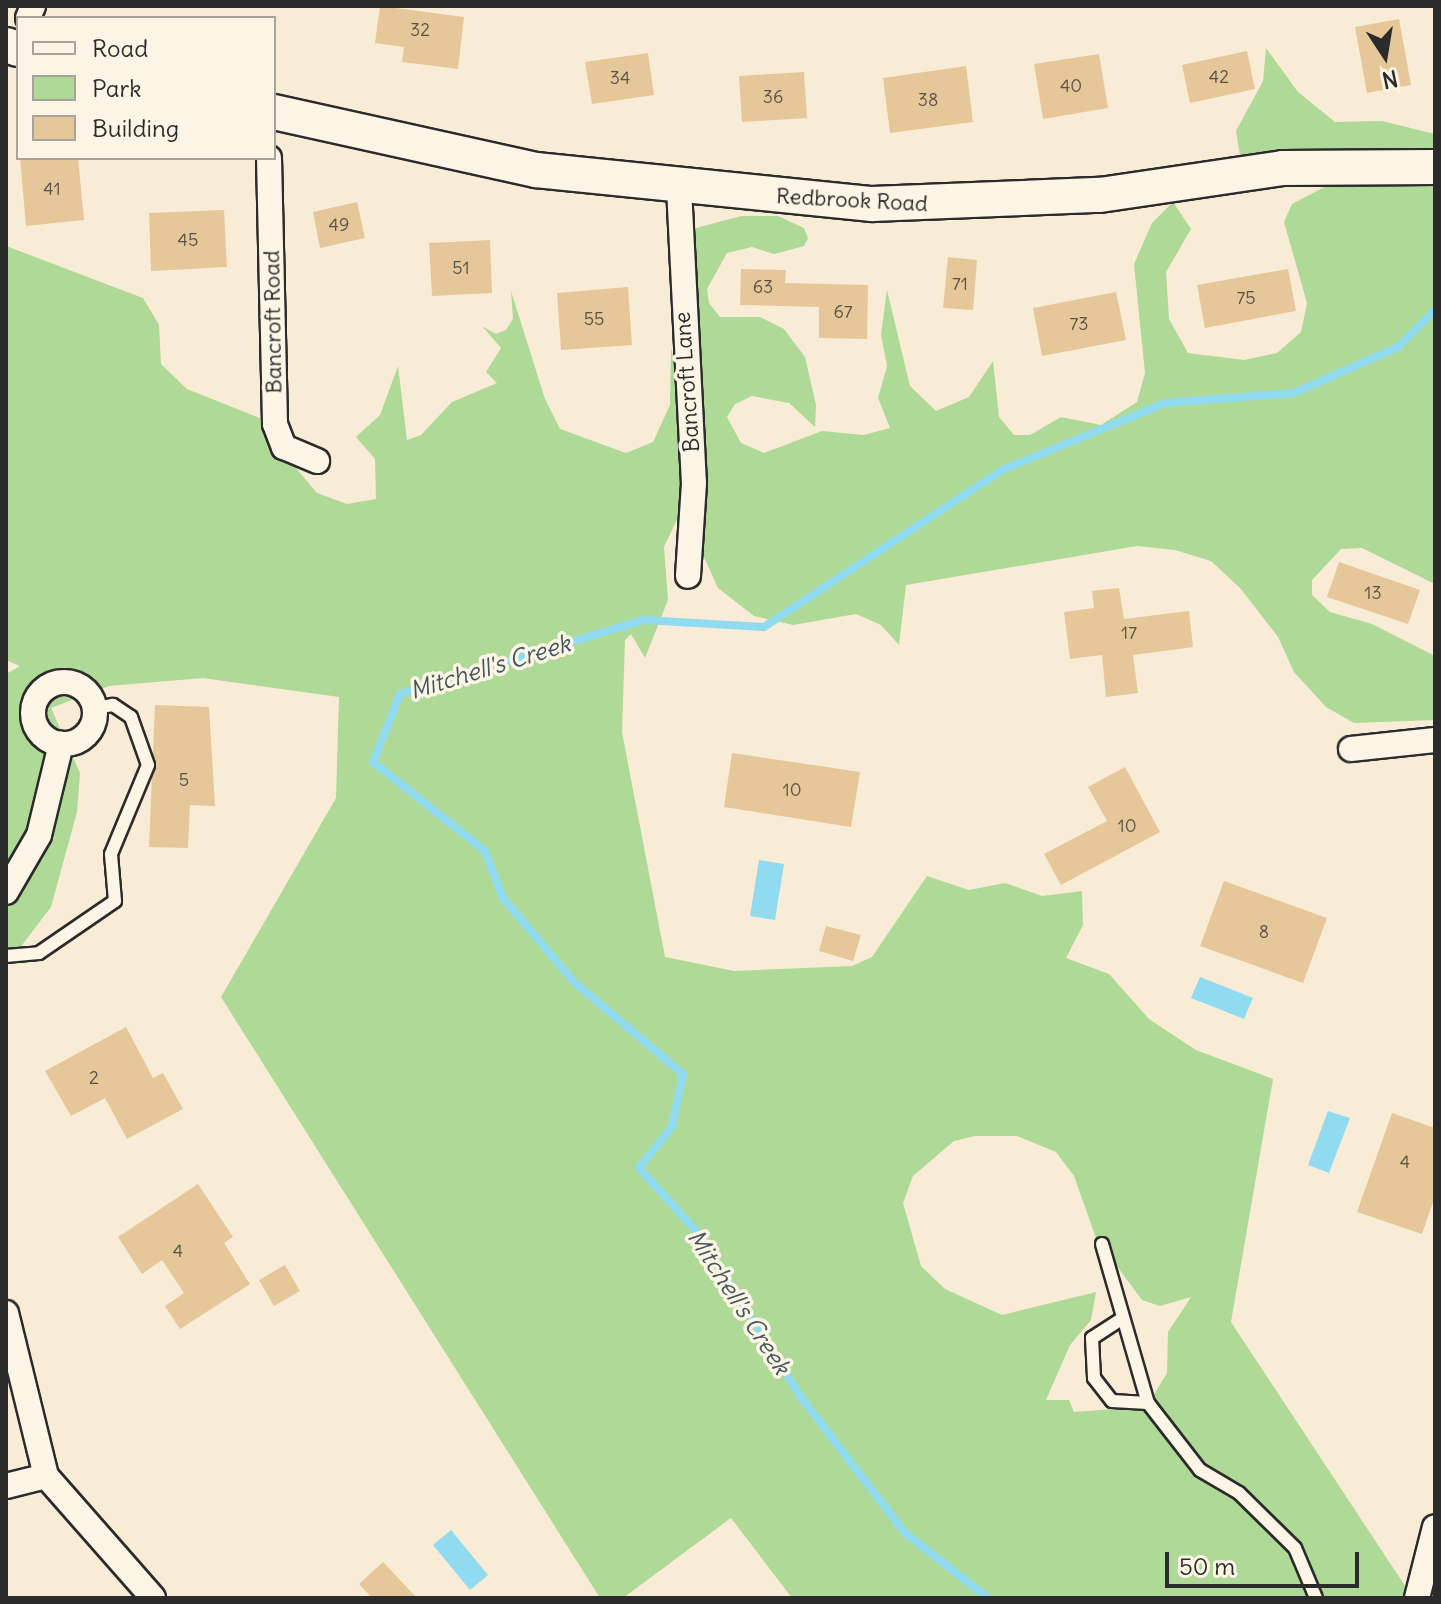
<!DOCTYPE html>
<html>
<head>
<meta charset="utf-8">
<style>
  body { margin:0 }
  #map { position:relative; width:1441px; height:1604px; overflow:hidden; background:#f8ecd6; font-family:Delius,sans-serif }
  div>[style] { position:absolute }
  .green>* { inset:0; background:#afd996 }
  .water>* { inset:0; background:#90dbf0 }
  .stream>* { height:8px; margin:-4px; padding:0 4px; transform-origin:4px; border-radius:4px; background:#90dbf0 }
  .building>* { inset:0; background:#e6c799 }
  .roads { filter:drop-shadow(2px 0 #2b2b2b) drop-shadow(-2px 0 #2b2b2b) drop-shadow(0 2px #2b2b2b) drop-shadow(0 -2px #2b2b2b) }
  .service>* { height:12px; margin:-6px; padding:0 6px; transform-origin:6px; border-radius:6px; background:#fcf5e5 }
  .minor>* { height:24px; margin:-12px; padding:0 12px; transform-origin:12px; border-radius:12px; background:#fcf5e5 }
  .minor>.ring { margin:-12px; padding:0; box-sizing:content-box; background:none; border:24px solid #fcf5e5; border-radius:50% }
  .secondary>* { height:34px; margin:-17px; padding:0 17px; transform-origin:17px; border-radius:17px; background:#fcf5e5 }
  span { translate:-50% -50%; white-space:nowrap; text-align:center; line-height:1.15; -webkit-text-stroke:7px #fcf5e5; paint-order:stroke }
  .number-label { font-size:18px; color:#5a5246 }
  .number-label span { -webkit-text-stroke-width:0 }
  .street-label { font-size:22px; color:#2b2b2b }
  .water-label { font-size:24px; color:#44575c; font-style:italic }
  .frame { position:absolute; inset:0; border:8px solid #2b2b2b; pointer-events:none }
  .legend { position:absolute; left:16px; top:16px; width:260px; height:144px; box-sizing:border-box; background:#fcf5e5; border:2px solid #a8a49b; margin:0; padding:10px 14px; list-style:none; font-size:24px; color:#2b2b2b }
  .legend li { display:flex; align-items:center; gap:16px; height:40px }
  .legend b { width:40px; border:2px solid #a8a49b }
  .north { position:absolute; left:1345px; top:16px; width:80px; height:80px; -webkit-text-stroke:6px #fcf5e5; paint-order:stroke; rotate:168deg; font-size:22px; font-weight:700; line-height:32px; text-align:center; color:#2b2b2b }
  .north::after { content:''; display:block; margin:auto; width:28px; height:36px; background:#2b2b2b; clip-path:polygon(50% 0,100% 100%,50% 72%,0 100%) }
  .scale { position:absolute; left:1165px; top:1552px; width:194px; height:36px; box-sizing:border-box; border:4px solid #2b2b2b; border-top:0; padding-left:10px; font-size:24px; line-height:28px; white-space:nowrap; color:#2b2b2b; -webkit-text-stroke:6px #fcf5e5; paint-order:stroke }
</style>
</head>
<body>
<div id="map">
  <div class="green">
    <i style="clip-path:polygon(evenodd,1266px 48px,1298px 92px,1335px 122px,1382px 121px,1435px 134px,1435px 584px,1362px 548px,1341px 549px,1312px 580px,1312px 595px,1330px 612px,1372px 624px,1435px 656px,1435px 720px,1354px 723px,1326px 707px,1294px 672px,1278px 637px,1241px 589px,1211px 561px,1175px 550px,1137px 546px,906px 585px,899px 645px,881px 625px,856px 614px,793px 625px,754px 616px,718px 588px,682px 509px,664px 547px,668px 600px,645px 658px,631px 634px,625px 640px,622px 732px,665px 957px,734px 971px,852px 966px,872px 957px,927px 876px,969px 890px,1005px 883px,1042px 896px,1082px 891px,1083px 925px,1066px 958px,1109px 974px,1149px 1019px,1196px 1050px,1273px 1079px,1231px 1322px,1413px 1598px,792px 1598px,731px 1518px,623px 1598px,600px 1598px,221px 997px,336px 798px,339px 697px,203px 678px,109px 686px,51px 708px,80px 773px,77px 812px,51px 907px,6px 966px,6px 674px,20px 666px,6px 660px,6px 246px,143px 298px,159px 325px,161px 364px,187px 389px,275px 424px,281px 450px,317px 493px,347px 504px,376px 499px,375px 459px,356px 437px,380px 415px,398px 366px,407px 440px,421px 435px,452px 402px,497px 383px,486px 372px,501px 348px,482px 326px,496px 334px,506px 330px,513px 319px,511px 291px,545px 399px,560px 429px,626px 453px,653px 442px,670px 405px,671px 348px,692px 432px,703px 418px,702px 375px,688px 307px,696px 228px,741px 216px,778px 216px,804px 228px,808px 238px,804px 246px,774px 254px,752px 247px,727px 253px,707px 289px,709px 303px,720px 317px,760px 317px,784px 329px,805px 357px,816px 405px,815px 427px,789px 403px,752px 396px,735px 404px,727px 417px,741px 443px,764px 453px,822px 431px,864px 435px,890px 428px,878px 398px,887px 366px,881px 335px,887px 290px,910px 386px,936px 411px,969px 397px,993px 361px,999px 417px,1014px 435px,1030px 435px,1061px 417px,1101px 425px,1137px 402px,1145px 373px,1134px 264px,1152px 223px,1173px 202px,1191px 229px,1166px 272px,1169px 319px,1188px 353px,1244px 360px,1277px 353px,1301px 332px,1307px 303px,1284px 222px,1292px 204px,1332px 183px,1240px 156px,1236px 131px,1263px 81px,1266px 48px,975px 1136px,1017px 1136px,1056px 1152px,1074px 1176px,1096px 1238px,1142px 1300px,1160px 1306px,1191px 1297px,1168px 1332px,1167px 1373px,1152px 1398px,1127px 1408px,1074px 1412px,1069px 1400px,1046px 1400px,1070px 1345px,1091px 1320px,1096px 1292px,1002px 1315px,945px 1289px,921px 1266px,903px 1203px,913px 1176px,954px 1141px,975px 1136px)"></i>
  </div>
  <div class="water">
    <i style="clip-path:polygon(759px 860px,784px 864px,775px 920px,750px 916px)"></i>
    <i style="clip-path:polygon(1200px 977px,1253px 998px,1244px 1019px,1191px 998px)"></i>
    <i style="clip-path:polygon(1328px 1111px,1350px 1118px,1329px 1173px,1308px 1165px)"></i>
    <i style="clip-path:polygon(451px 1530px,488px 1575px,470px 1590px,433px 1545px)"></i>
  </div>
  <div class="stream">
    <i style="left:988px;top:1598px;width:105px;rotate:-141.9deg"></i>
    <i style="left:905px;top:1533px;width:169px;rotate:-127.5deg"></i>
    <i style="left:802px;top:1399px;width:196px;rotate:-122.1deg"></i>
    <i style="left:698px;top:1233px;width:88px;rotate:-132.2deg"></i>
    <i style="left:639px;top:1168px;width:53px;rotate:-51.2deg"></i>
    <i style="left:672px;top:1127px;width:54px;rotate:-78.3deg"></i>
    <i style="left:683px;top:1074px;width:143px;rotate:-139.8deg"></i>
    <i style="left:574px;top:982px;width:110px;rotate:-130.2deg"></i>
    <i style="left:503px;top:898px;width:50px;rotate:-111deg"></i>
    <i style="left:485px;top:851px;width:143px;rotate:-141.5deg"></i>
    <i style="left:373px;top:762px;width:73px;rotate:-68.3deg"></i>
    <i style="left:400px;top:694px;width:255px;rotate:-16.9deg"></i>
    <i style="left:644px;top:620px;width:120px;rotate:3.3deg"></i>
    <i style="left:764px;top:627px;width:285px;rotate:-33.4deg"></i>
    <i style="left:1002px;top:470px;width:176px;rotate:-22.3deg"></i>
    <i style="left:1165px;top:403px;width:129px;rotate:-4.4deg"></i>
    <i style="left:1294px;top:393px;width:114px;rotate:-23.9deg"></i>
    <i style="left:1398px;top:347px;width:52px;rotate:-45deg"></i>
  </div>
  <div class="building">
    <i style="clip-path:polygon(380px 6px,464px 17px,458px 69px,402px 62px,404px 47px,375px 43px)"></i>
    <i style="clip-path:polygon(1399px 19px,1411px 85px,1367px 93px,1355px 27px)"></i>
    <i style="clip-path:polygon(1247px 51px,1255px 89px,1190px 103px,1182px 65px)"></i>
    <i style="clip-path:polygon(648px 53px,654px 95px,592px 104px,585px 62px)"></i>
    <i style="clip-path:polygon(1099px 54px,1108px 108px,1043px 119px,1034px 64px)"></i>
    <i style="clip-path:polygon(966px 66px,973px 122px,890px 133px,883px 78px)"></i>
    <i style="clip-path:polygon(804px 72px,807px 118px,742px 122px,739px 76px)"></i>
    <i style="clip-path:polygon(20px 158px,78px 158px,84px 220px,26px 226px)"></i>
    <i style="clip-path:polygon(357px 202px,365px 238px,320px 248px,313px 212px)"></i>
    <i style="clip-path:polygon(224px 210px,227px 267px,151px 271px,149px 213px)"></i>
    <i style="clip-path:polygon(490px 240px,492px 293px,432px 296px,429px 243px)"></i>
    <i style="clip-path:polygon(948px 257px,977px 260px,973px 310px,943px 308px)"></i>
    <i style="clip-path:polygon(741px 269px,786px 270px,785px 283px,868px 285px,867px 339px,819px 338px,819px 307px,740px 305px)"></i>
    <i style="clip-path:polygon(1288px 269px,1296px 311px,1205px 328px,1197px 285px)"></i>
    <i style="clip-path:polygon(628px 287px,632px 345px,561px 350px,557px 293px)"></i>
    <i style="clip-path:polygon(1116px 292px,1126px 340px,1042px 356px,1033px 308px)"></i>
    <i style="clip-path:polygon(1339px 562px,1420px 590px,1408px 624px,1327px 597px)"></i>
    <i style="clip-path:polygon(1119px 588px,1124px 619px,1189px 611px,1193px 647px,1133px 655px,1138px 693px,1106px 697px,1102px 655px,1070px 659px,1064px 612px,1094px 608px,1092px 591px)"></i>
    <i style="clip-path:polygon(155px 705px,209px 707px,215px 806px,190px 805px,188px 848px,149px 847px)"></i>
    <i style="clip-path:polygon(732px 753px,860px 772px,851px 827px,724px 807px)"></i>
    <i style="clip-path:polygon(1125px 767px,1160px 832px,1061px 885px,1044px 854px,1107px 821px,1088px 787px)"></i>
    <i style="clip-path:polygon(1224px 881px,1327px 918px,1303px 983px,1200px 946px)"></i>
    <i style="clip-path:polygon(826px 926px,861px 935px,853px 961px,819px 951px)"></i>
    <i style="clip-path:polygon(126px 1027px,153px 1078px,163px 1073px,183px 1109px,127px 1139px,105px 1098px,71px 1116px,45px 1071px)"></i>
    <i style="clip-path:polygon(1392px 1113px,1435px 1128px,1435px 1196px,1422px 1234px,1357px 1212px)"></i>
    <i style="clip-path:polygon(198px 1184px,233px 1237px,224px 1243px,250px 1284px,180px 1329px,165px 1306px,184px 1293px,162px 1260px,142px 1274px,118px 1237px)"></i>
    <i style="clip-path:polygon(285px 1265px,300px 1291px,274px 1306px,259px 1280px)"></i>
    <i style="clip-path:polygon(383px 1562px,417px 1598px,372px 1598px,359px 1584px)"></i>
  </div>
  <div class="roads">
    <div class="service">
      <i style="left:6px;top:956px;width:33px;rotate:-5deg"></i>
      <i style="left:39px;top:953px;width:92px;rotate:-34.4deg"></i>
      <i style="left:115px;top:901px;width:47px;rotate:-94.9deg"></i>
      <i style="left:111px;top:854px;width:96px;rotate:-67.4deg"></i>
      <i style="left:148px;top:765px;width:51px;rotate:-109.5deg"></i>
      <i style="left:131px;top:717px;width:22px;rotate:-146deg"></i>
      <i style="left:113px;top:705px;width:18px;rotate:171deg"></i>
      <i style="left:1102px;top:1244px;width:166px;rotate:73.9deg"></i>
      <i style="left:1148px;top:1403px;width:85px;rotate:52.2deg"></i>
      <i style="left:1200px;top:1470px;width:45px;rotate:30.5deg"></i>
      <i style="left:1239px;top:1493px;width:78px;rotate:44.5deg"></i>
      <i style="left:1295px;top:1548px;width:54px;rotate:67.2deg"></i>
      <i style="left:1123px;top:1318px;width:37px;rotate:147deg"></i>
      <i style="left:1092px;top:1338px;width:40px;rotate:87.1deg"></i>
      <i style="left:1094px;top:1378px;width:29px;rotate:52deg"></i>
      <i style="left:1112px;top:1401px;width:36px;rotate:3deg"></i>
    </div>
    <div class="minor">
      <i style="left:28px;top:18px;width:13px;rotate:-67deg"></i>
      <i style="left:269px;top:158px;width:266px;rotate:88.7deg"></i>
      <i style="left:275px;top:424px;width:25px;rotate:69deg"></i>
      <i style="left:284px;top:447px;width:36px;rotate:23deg"></i>
      <i style="left:679px;top:188px;width:295px;rotate:87.1deg"></i>
      <i style="left:694px;top:483px;width:93px;rotate:93.7deg"></i>
      <i class="ring" style="left:33px;top:682px;width:38px;height:38px"></i>
      <i style="left:1351px;top:749px;width:84px;rotate:-6.1deg"></i>
      <i style="left:6px;top:892px;width:66px;rotate:-59.9deg"></i>
      <i style="left:39px;top:835px;width:94px;rotate:-76.4deg"></i>
      <i style="left:6px;top:1313px;width:168px;rotate:76.2deg"></i>
      <i style="left:46px;top:1476px;width:162px;rotate:48.7deg"></i>
      <i style="left:6px;top:1486px;width:41px;rotate:-14deg"></i>
      <i style="left:1417px;top:1598px;width:73px;rotate:-75.8deg"></i>
    </div>
    <div class="secondary">
      <i style="left:6px;top:45px;width:13px;rotate:18deg"></i>
      <i style="left:274px;top:112px;width:268px;rotate:12.5deg"></i>
      <i style="left:536px;top:170px;width:338px;rotate:5.8deg"></i>
      <i style="left:872px;top:204px;width:228px;rotate:-2.3deg"></i>
      <i style="left:1100px;top:195px;width:185px;rotate:-8.4deg"></i>
      <i style="left:1283px;top:168px;width:152px;rotate:-0.4deg"></i>
    </div>
  </div>
  <div class="number-label">
    <span style="left:420px;top:30px">32</span>
    <span style="left:1219px;top:77px">42</span>
    <span style="left:620px;top:78px">34</span>
    <span style="left:1071px;top:86px">40</span>
    <span style="left:773px;top:97px">36</span>
    <span style="left:928px;top:100px">38</span>
    <span style="left:52px;top:189px">41</span>
    <span style="left:339px;top:225px">49</span>
    <span style="left:188px;top:240px">45</span>
    <span style="left:461px;top:268px">51</span>
    <span style="left:960px;top:284px">71</span>
    <span style="left:763px;top:287px">63</span>
    <span style="left:1246px;top:298px">75</span>
    <span style="left:843px;top:312px">67</span>
    <span style="left:594px;top:319px">55</span>
    <span style="left:1079px;top:324px">73</span>
    <span style="left:1373px;top:593px">13</span>
    <span style="left:1129px;top:633px">17</span>
    <span style="left:184px;top:780px">5</span>
    <span style="left:792px;top:790px">10</span>
    <span style="left:1127px;top:826px">10</span>
    <span style="left:1264px;top:932px">8</span>
    <span style="left:94px;top:1078px">2</span>
    <span style="left:1405px;top:1162px">4</span>
    <span style="left:178px;top:1251px">4</span>
  </div>
  <div class="street-label">
    <span style="left:852px;top:200px;rotate:3deg">Redbrook Road</span>
    <span style="left:273px;top:322px;rotate:-91deg">Bancroft Road</span>
    <span style="left:687px;top:382px;rotate:-94deg">Bancroft Lane</span>
  </div>
  <div class="water-label">
    <span style="left:490px;top:667px;rotate:-17deg">Mitchell's Creek</span>
    <span style="left:739px;top:1302px;rotate:57deg">Mitchell's Creek</span>
  </div>
  <div class="frame"></div>
  <ul class="legend">
  <li><b style="height:10px;background:#fcf5e5"></b>Road</li>
  <li><b style="height:22px;background:#afd996"></b>Park</li>
  <li><b style="height:22px;background:#e6c799"></b>Building</li>
  </ul>
  <div class="north">N</div>
  <div class="scale">50 m</div>
</div>
</body>
</html>
